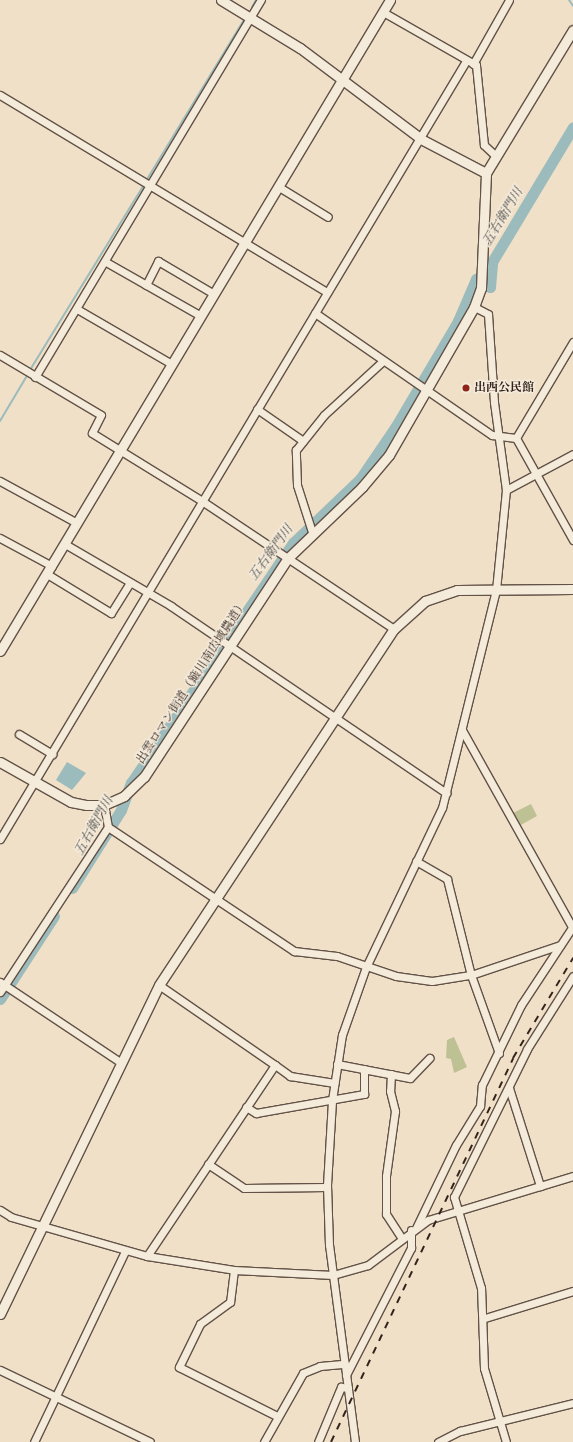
<!DOCTYPE html>
<html>
<head>
<meta charset="utf-8">
<style>
  body { margin:0 }
  #map { position:relative; width:573px; height:1442px; overflow:hidden; background:#f0e0c7; font-family:Alegreya,"Noto Serif JP",serif }
  div>[style] { position:absolute }
  .green>* { inset:0; background:#bdc193 }
  .water>* { inset:0; background:#9cbbbc }
  .stream>* { height:2px; margin:-1px; padding:0 1px; transform-origin:1px; border-radius:1px; background:#9cbbbc }
  .river>* { height:11px; margin:-5.5px; padding:0 5.5px; transform-origin:5.5px; border-radius:5.5px; background:#9cbbbc }
  .roads { filter:drop-shadow(1px 0 #625247) drop-shadow(-1px 0 #625247) drop-shadow(0 1px #625247) drop-shadow(0 -1px #625247) }
  .minor>* { height:7px; margin:-3.5px; padding:0 3.5px; transform-origin:3.5px; border-radius:3.5px; background:#f5ebdb }
  .tertiary>* { height:9px; margin:-4.5px; padding:0 4.5px; transform-origin:4.5px; border-radius:4.5px; background:#f5ebdb }
  .rail>* { height:2px; margin-top:-1px; transform-origin:0; background:repeating-linear-gradient(90deg,#33221c 0 7px,transparent 0 14px) }
  .dots>* { width:11px; height:11px; translate:-50% -50%; box-sizing:border-box; border:2px solid #f5ebdb; border-radius:50% }
  span { translate:-50% -50%; white-space:nowrap; text-align:center; line-height:1.15; -webkit-text-stroke:3px #f5ebdb; paint-order:stroke }
  .poi-label { font-size:12px; color:#33221c; font-weight:700 }
  .left { translate:0 -50%; text-align:left }
  .street-label { font-size:12px; color:#33221c }
  .water-label { font-size:13px; color:#52504c; font-style:italic }
</style>
</head>
<body>
<div id="map">
  <div class="green">
    <i style="clip-path:polygon(531px 804px,537px 816px,519px 826px,511px 814px)"></i>
    <i style="clip-path:polygon(454px 1037px,467px 1067px,454px 1073px,451px 1059px,446px 1058px,447px 1040px)"></i>
  </div>
  <div class="water">
    <i style="clip-path:polygon(67px 762px,86px 773px,72px 790px,56px 780px)"></i>
  </div>
  <div class="stream">
    <i style="left:569px;top:0;width:7px;rotate:56deg"></i>
    <i style="left:252px;top:7px;width:8px;rotate:-60deg"></i>
    <i style="left:146px;top:181px;width:188px;rotate:-58.7deg"></i>
    <i style="left:30px;top:370px;width:217px;rotate:-58.4deg"></i>
    <i style="left:0;top:421px;width:55px;rotate:-59.2deg"></i>
  </div>
  <div class="river">
    <i style="left:72px;top:888px;width:92px;rotate:-57.9deg"></i>
    <i style="left:121px;top:810px;width:29px;rotate:-70deg"></i>
    <i style="left:131px;top:783px;width:290px;rotate:-56deg"></i>
    <i style="left:293px;top:543px;width:93px;rotate:-43.7deg"></i>
    <i style="left:360px;top:479px;width:64px;rotate:-55.8deg"></i>
    <i style="left:396px;top:426px;width:122px;rotate:-59.4deg"></i>
    <i style="left:458px;top:321px;width:46px;rotate:-66.8deg"></i>
    <i style="left:476px;top:279px;width:16px;rotate:30deg"></i>
    <i style="left:490px;top:287px;width:25px;rotate:-85deg"></i>
    <i style="left:492px;top:262px;width:157px;rotate:-59deg"></i>
    <i style="left:0;top:999px;width:99px;rotate:-57deg"></i>
  </div>
  <div class="roads">
    <div class="minor">
      <i style="left:383px;top:12px;width:107px;rotate:29.7deg"></i>
      <i style="left:476px;top:65px;width:80px;rotate:84.3deg"></i>
      <i style="left:484px;top:145px;width:16px;rotate:43deg"></i>
      <i style="left:473px;top:64px;width:73px;rotate:-60.6deg"></i>
      <i style="left:0;top:95px;width:382px;rotate:31.1deg"></i>
      <i style="left:279px;top:187px;width:57px;rotate:31.5deg"></i>
      <i style="left:106px;top:262px;width:109px;rotate:29.6deg"></i>
      <i style="left:146px;top:285px;width:27px;rotate:-63deg"></i>
      <i style="left:158px;top:261px;width:65px;rotate:30.5deg"></i>
      <i style="left:77px;top:309px;width:110px;rotate:30.1deg"></i>
      <i style="left:315px;top:313px;width:215px;rotate:34.6deg"></i>
      <i style="left:492px;top:435px;width:24px;rotate:7deg"></i>
      <i style="left:573px;top:342px;width:112px;rotate:120.7deg"></i>
      <i style="left:516px;top:438px;width:117px;rotate:60.8deg"></i>
      <i style="left:0;top:355px;width:117px;rotate:30.7deg"></i>
      <i style="left:101px;top:415px;width:20px;rotate:117deg"></i>
      <i style="left:92px;top:433px;width:129px;rotate:31.7deg"></i>
      <i style="left:202px;top:501px;width:231px;rotate:33.7deg"></i>
      <i style="left:35px;top:377px;width:440px;rotate:-59.1deg"></i>
      <i style="left:257px;top:409px;width:56px;rotate:34.8deg"></i>
      <i style="left:0;top:481px;width:88px;rotate:28.6deg"></i>
      <i style="left:506px;top:490px;width:76px;rotate:-28.2deg"></i>
      <i style="left:312px;top:532px;width:49px;rotate:-107.7deg"></i>
      <i style="left:297px;top:485px;width:35px;rotate:-92deg"></i>
      <i style="left:296px;top:450px;width:45px;rotate:-51.3deg"></i>
      <i style="left:324px;top:415px;width:80px;rotate:-42.5deg"></i>
      <i style="left:0;top:538px;width:59px;rotate:28.3deg"></i>
      <i style="left:65px;top:544px;width:123px;rotate:30.3deg"></i>
      <i style="left:171px;top:606px;width:333px;rotate:34.2deg"></i>
      <i style="left:47px;top:574px;width:75px;rotate:31.4deg"></i>
      <i style="left:111px;top:613px;width:36px;rotate:-58deg"></i>
      <i style="left:462px;top:730px;width:226px;rotate:60.8deg"></i>
      <i style="left:19px;top:734px;width:39px;rotate:31deg"></i>
      <i style="left:108px;top:827px;width:224px;rotate:33.7deg"></i>
      <i style="left:294px;top:951px;width:43px;rotate:6.6deg"></i>
      <i style="left:337px;top:956px;width:62px;rotate:18.7deg"></i>
      <i style="left:396px;top:976px;width:36px;rotate:8deg"></i>
      <i style="left:432px;top:981px;width:39px;rotate:-9deg"></i>
      <i style="left:471px;top:975px;width:94px;rotate:-18.6deg"></i>
      <i style="left:0;top:839px;width:907px;rotate:-59.08deg"></i>
      <i style="left:416px;top:861px;width:36px;rotate:30deg"></i>
      <i style="left:447px;top:879px;width:99px;rotate:76deg"></i>
      <i style="left:471px;top:975px;width:83px;rotate:70.3deg"></i>
      <i style="left:0;top:982px;width:144px;rotate:33.7deg"></i>
      <i style="left:159px;top:985px;width:141px;rotate:34.6deg"></i>
      <i style="left:0;top:992px;width:197px;rotate:-56.8deg"></i>
      <i style="left:108px;top:827px;width:22px;rotate:-100deg"></i>
      <i style="left:337px;top:1064px;width:74px;rotate:10.9deg"></i>
      <i style="left:410px;top:1078px;width:28px;rotate:-46deg"></i>
      <i style="left:391px;top:1074px;width:17px;rotate:93deg"></i>
      <i style="left:390px;top:1091px;width:21px;rotate:76deg"></i>
      <i style="left:395px;top:1111px;width:66px;rotate:97.9deg"></i>
      <i style="left:386px;top:1176px;width:38px;rotate:90deg"></i>
      <i style="left:386px;top:1214px;width:27px;rotate:57deg"></i>
      <i style="left:509px;top:1088px;width:103px;rotate:72.4deg"></i>
      <i style="left:246px;top:1107px;width:12px;rotate:31deg"></i>
      <i style="left:256px;top:1113px;width:110px;rotate:-10deg"></i>
      <i style="left:364px;top:1094px;width:25px;rotate:-90deg"></i>
      <i style="left:208px;top:1164px;width:43px;rotate:33.7deg"></i>
      <i style="left:244px;top:1188px;width:83px;rotate:-0.7deg"></i>
      <i style="left:0;top:1210px;width:13px;rotate:32deg"></i>
      <i style="left:11px;top:1217px;width:141px;rotate:16deg"></i>
      <i style="left:147px;top:1256px;width:88px;rotate:9.1deg"></i>
      <i style="left:234px;top:1270px;width:99px;rotate:2.9deg"></i>
      <i style="left:333px;top:1275px;width:36px;rotate:-16deg"></i>
      <i style="left:368px;top:1265px;width:75px;rotate:-36.9deg"></i>
      <i style="left:428px;top:1220px;width:152px;rotate:-16.9deg"></i>
      <i style="left:416px;top:1228px;width:92px;rotate:-64.3deg"></i>
      <i style="left:456px;top:1145px;width:46px;rotate:-58.4deg"></i>
      <i style="left:480px;top:1106px;width:21px;rotate:-85deg"></i>
      <i style="left:482px;top:1085px;width:89px;rotate:-64deg"></i>
      <i style="left:521px;top:1005px;width:95px;rotate:-56.6deg"></i>
      <i style="left:147px;top:1256px;width:230px;rotate:-56.2deg"></i>
      <i style="left:275px;top:1065px;width:19px;rotate:36deg"></i>
      <i style="left:290px;top:1076px;width:45px;rotate:9deg"></i>
      <i style="left:234px;top:1270px;width:32px;rotate:97deg"></i>
      <i style="left:230px;top:1302px;width:37px;rotate:144deg"></i>
      <i style="left:200px;top:1324px;width:48px;rotate:116deg"></i>
      <i style="left:179px;top:1367px;width:110px;rotate:26.6deg"></i>
      <i style="left:485px;top:1318px;width:92px;rotate:-17.1deg"></i>
      <i style="left:0;top:1370px;width:166px;rotate:25.6deg"></i>
      <i style="left:346px;top:1375px;width:143px;rotate:-62.9deg"></i>
      <i style="left:411px;top:1248px;width:18px;rotate:-90deg"></i>
      <i style="left:34px;top:1442px;width:212px;rotate:-64.5deg"></i>
      <i style="left:264px;top:1442px;width:79px;rotate:-60.5deg"></i>
      <i style="left:303px;top:1373px;width:18px;rotate:-22deg"></i>
      <i style="left:320px;top:1366px;width:25px;rotate:-5deg"></i>
      <i style="left:318px;top:1442px;width:60px;rotate:-67.3deg"></i>
      <i style="left:341px;top:1387px;width:7px;rotate:8deg"></i>
      <i style="left:355px;top:1442px;width:199px;rotate:-97.5deg"></i>
      <i style="left:329px;top:1245px;width:60px;rotate:-91.9deg"></i>
      <i style="left:327px;top:1185px;width:85px;rotate:-86.6deg"></i>
      <i style="left:332px;top:1100px;width:66px;rotate:-81.3deg"></i>
      <i style="left:342px;top:1035px;width:72px;rotate:-70.6deg"></i>
      <i style="left:366px;top:967px;width:176px;rotate:-64.5deg"></i>
      <i style="left:442px;top:808px;width:225px;rotate:-76.1deg"></i>
      <i style="left:496px;top:590px;width:100px;rotate:-84.3deg"></i>
      <i style="left:506px;top:490px;width:89px;rotate:-97.8deg"></i>
      <i style="left:494px;top:402px;width:88px;rotate:-93.9deg"></i>
      <i style="left:488px;top:314px;width:16px;rotate:-153deg"></i>
      <i style="left:438px;top:1442px;width:25px;rotate:-27deg"></i>
      <i style="left:460px;top:1431px;width:116px;rotate:-13.9deg"></i>
      <i style="left:506px;top:1442px;width:77px;rotate:-106.6deg"></i>
      <i style="left:484px;top:1368px;width:80px;rotate:-92.1deg"></i>
      <i style="left:481px;top:1288px;width:95px;rotate:-106.5deg"></i>
      <i style="left:454px;top:1197px;width:165px;rotate:-63.7deg"></i>
      <i style="left:527px;top:1049px;width:86px;rotate:-57.8deg"></i>
    </div>
    <div class="tertiary">
      <i style="left:221px;top:0;width:92px;rotate:31.3deg"></i>
      <i style="left:300px;top:48px;width:151px;rotate:36.9deg"></i>
      <i style="left:421px;top:139px;width:73px;rotate:27.6deg"></i>
      <i style="left:0;top:651px;width:759px;rotate:-59.08deg"></i>
      <i style="left:0;top:762px;width:81px;rotate:29.4deg"></i>
      <i style="left:71px;top:802px;width:16px;rotate:11deg"></i>
      <i style="left:87px;top:805px;width:17px"></i>
      <i style="left:104px;top:805px;width:22px;rotate:-24deg"></i>
      <i style="left:124px;top:796px;width:28px;rotate:-44deg"></i>
      <i style="left:144px;top:777px;width:262px;rotate:-56.7deg"></i>
      <i style="left:288px;top:558px;width:103px;rotate:-43.8deg"></i>
      <i style="left:362px;top:487px;width:42px;rotate:-49.8deg"></i>
      <i style="left:389px;top:455px;width:171px;rotate:-60.1deg"></i>
      <i style="left:474px;top:307px;width:20px;rotate:-70deg"></i>
      <i style="left:481px;top:288px;width:115px;rotate:-87.5deg"></i>
      <i style="left:486px;top:173px;width:167px;rotate:-58.7deg"></i>
      <i style="left:0;top:1314px;width:365px;rotate:-64.2deg"></i>
      <i style="left:159px;top:985px;width:427px;rotate:-56.6deg"></i>
      <i style="left:394px;top:629px;width:42px;rotate:-42.1deg"></i>
      <i style="left:425px;top:601px;width:34px;rotate:-19deg"></i>
      <i style="left:457px;top:590px;width:116px;rotate:-0.5deg"></i>
    </div>
  </div>
  <div class="rail">
    <i style="left:331px;top:1442px;width:425px;rotate:-64.6deg"></i>
    <i style="left:513px;top:1058px;width:117px;rotate:-59deg"></i>
  </div>
  <div class="dots">
    <i style="left:466px;top:388px;background:#8f2418"></i>
  </div>
  <div class="poi-label">
    <span class="left" style="left:474px;top:388px">出西公民館</span>
  </div>
  <div class="street-label">
    <span style="left:192px;top:682px;rotate:-57deg">出雲ロマン街道（簸川南広域農道）</span>
  </div>
  <div class="water-label">
    <span style="left:503px;top:217px;rotate:-59deg">五右衛門川</span>
    <span style="left:271px;top:553px;rotate:-54deg">五右衛門川</span>
    <span style="left:94px;top:826px;rotate:-61deg">五右衛門川</span>
  </div>
</div>
</body>
</html>
